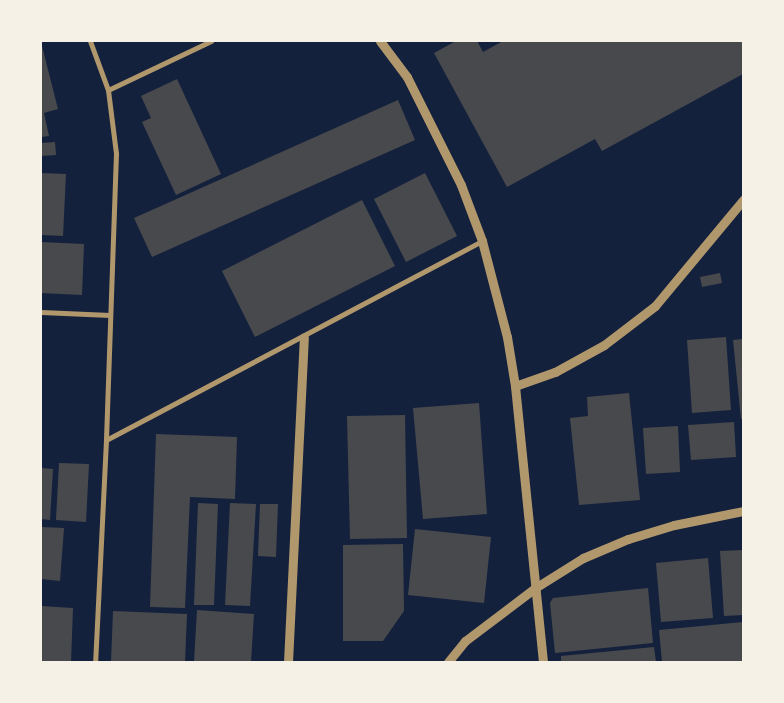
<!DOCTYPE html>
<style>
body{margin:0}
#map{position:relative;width:784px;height:703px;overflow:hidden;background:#14213d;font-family:"PT Sans Narrow",sans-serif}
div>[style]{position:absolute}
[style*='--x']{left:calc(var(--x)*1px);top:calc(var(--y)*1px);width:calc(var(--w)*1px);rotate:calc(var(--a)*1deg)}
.building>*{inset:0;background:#48494c}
.minor>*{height:5px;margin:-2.5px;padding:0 2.5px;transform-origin:2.5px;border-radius:2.5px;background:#b1986c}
.tertiary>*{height:9px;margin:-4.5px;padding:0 4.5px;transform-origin:4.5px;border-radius:4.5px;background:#b1986c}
span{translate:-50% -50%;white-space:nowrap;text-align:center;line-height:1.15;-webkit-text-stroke:5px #f6f1e7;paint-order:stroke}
.frame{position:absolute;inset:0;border:42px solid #f6f1e7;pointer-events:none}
</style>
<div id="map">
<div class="building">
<i style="clip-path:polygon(456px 41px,477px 41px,483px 52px,503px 41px,743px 41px,743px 74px,602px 151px,595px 139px,507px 187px,434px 53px)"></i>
<i style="clip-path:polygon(41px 42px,58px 109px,44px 113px,49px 136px,41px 137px)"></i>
<i style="clip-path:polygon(177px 79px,221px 174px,176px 195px,142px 122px,151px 118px,141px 96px)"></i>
<i style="clip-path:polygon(398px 100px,415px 140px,152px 257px,134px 218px)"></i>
<i style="clip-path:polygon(55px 142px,56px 155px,41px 156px,41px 143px)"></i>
<i style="clip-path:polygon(41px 173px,66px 174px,63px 236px,41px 235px)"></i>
<i style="clip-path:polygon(425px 173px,457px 236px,406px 262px,374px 199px)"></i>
<i style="clip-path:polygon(362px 200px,395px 266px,255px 337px,222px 271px)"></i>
<i style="clip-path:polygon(41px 242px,84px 244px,82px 295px,41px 293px)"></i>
<i style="clip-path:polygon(720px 273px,722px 283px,702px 287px,700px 277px)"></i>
<i style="clip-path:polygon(726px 337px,731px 410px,692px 413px,687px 340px)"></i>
<i style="clip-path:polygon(743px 339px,743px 419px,741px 419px,733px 340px)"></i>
<i style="clip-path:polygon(629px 393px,640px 500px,579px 505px,570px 418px,588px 416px,587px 397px)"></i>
<i style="clip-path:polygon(479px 403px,487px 514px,423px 519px,413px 408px)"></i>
<i style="clip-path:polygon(405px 415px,407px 538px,350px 539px,347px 416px)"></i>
<i style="clip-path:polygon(734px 422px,736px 457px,691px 460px,688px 425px)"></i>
<i style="clip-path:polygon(678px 426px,680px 472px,646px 474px,643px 428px)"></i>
<i style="clip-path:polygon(156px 434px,237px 437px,235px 499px,190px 497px,185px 608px,150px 607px)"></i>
<i style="clip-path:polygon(59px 463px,89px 464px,86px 522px,56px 520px)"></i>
<i style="clip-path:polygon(41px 468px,53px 469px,50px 520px,41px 519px)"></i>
<i style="clip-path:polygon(198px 503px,218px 504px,214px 605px,194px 605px)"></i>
<i style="clip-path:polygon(230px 503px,256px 504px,250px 606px,225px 605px)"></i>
<i style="clip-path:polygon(260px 504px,278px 504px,276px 557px,258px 556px)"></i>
<i style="clip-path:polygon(41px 527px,64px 528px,60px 581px,41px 579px)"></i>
<i style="clip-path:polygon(415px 529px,491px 537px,484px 603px,408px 595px)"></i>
<i style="clip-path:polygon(403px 544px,404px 611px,383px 641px,343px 641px,343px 545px)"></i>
<i style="clip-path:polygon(743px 550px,743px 615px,724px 616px,720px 551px)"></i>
<i style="clip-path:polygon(708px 558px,713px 618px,661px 622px,656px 563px)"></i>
<i style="clip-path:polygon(648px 588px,653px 643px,555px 653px,550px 603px,553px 598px)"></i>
<i style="clip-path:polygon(41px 606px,73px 608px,71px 662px,41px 662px)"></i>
<i style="clip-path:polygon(197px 610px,254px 614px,251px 662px,194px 662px)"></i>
<i style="clip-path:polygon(113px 611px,187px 614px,185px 662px,111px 662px)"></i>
<i style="clip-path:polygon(743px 622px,743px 662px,662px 662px,659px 630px)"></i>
<i style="clip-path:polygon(654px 647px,656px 662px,561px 662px,561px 656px)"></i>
</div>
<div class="minor">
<i style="--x:90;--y:41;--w:52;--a:69.8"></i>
<i style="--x:108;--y:90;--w:64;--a:82.8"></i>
<i style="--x:116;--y:153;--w:287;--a:92"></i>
<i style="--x:106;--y:440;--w:222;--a:92.8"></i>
<i style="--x:108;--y:90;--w:114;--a:-25.4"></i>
<i style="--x:41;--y:312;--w:69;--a:2.5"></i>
<i style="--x:106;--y:440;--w:425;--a:-27.9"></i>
</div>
<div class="tertiary">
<i style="--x:380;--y:41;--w:45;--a:53.1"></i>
<i style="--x:407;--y:77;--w:121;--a:63.4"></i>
<i style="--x:461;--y:185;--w:60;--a:69.4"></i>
<i style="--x:482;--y:241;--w:99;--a:75.4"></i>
<i style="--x:507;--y:337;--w:50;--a:80.7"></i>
<i style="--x:515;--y:386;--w:277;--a:84.2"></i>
<i style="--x:515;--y:386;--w:42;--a:-19.3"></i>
<i style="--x:555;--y:372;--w:56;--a:-28.9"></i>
<i style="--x:604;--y:345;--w:64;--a:-37.4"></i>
<i style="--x:655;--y:306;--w:138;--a:-50.3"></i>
<i style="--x:288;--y:662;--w:325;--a:-87.2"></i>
<i style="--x:448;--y:662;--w:27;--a:-51"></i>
<i style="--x:465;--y:641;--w:88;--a:-37.1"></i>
<i style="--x:535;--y:588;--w:57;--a:-32"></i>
<i style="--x:583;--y:558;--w:49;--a:-22.9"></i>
<i style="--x:628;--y:539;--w:48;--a:-16.9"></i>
<i style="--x:674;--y:525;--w:70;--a:-11.5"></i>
</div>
<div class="frame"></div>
</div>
